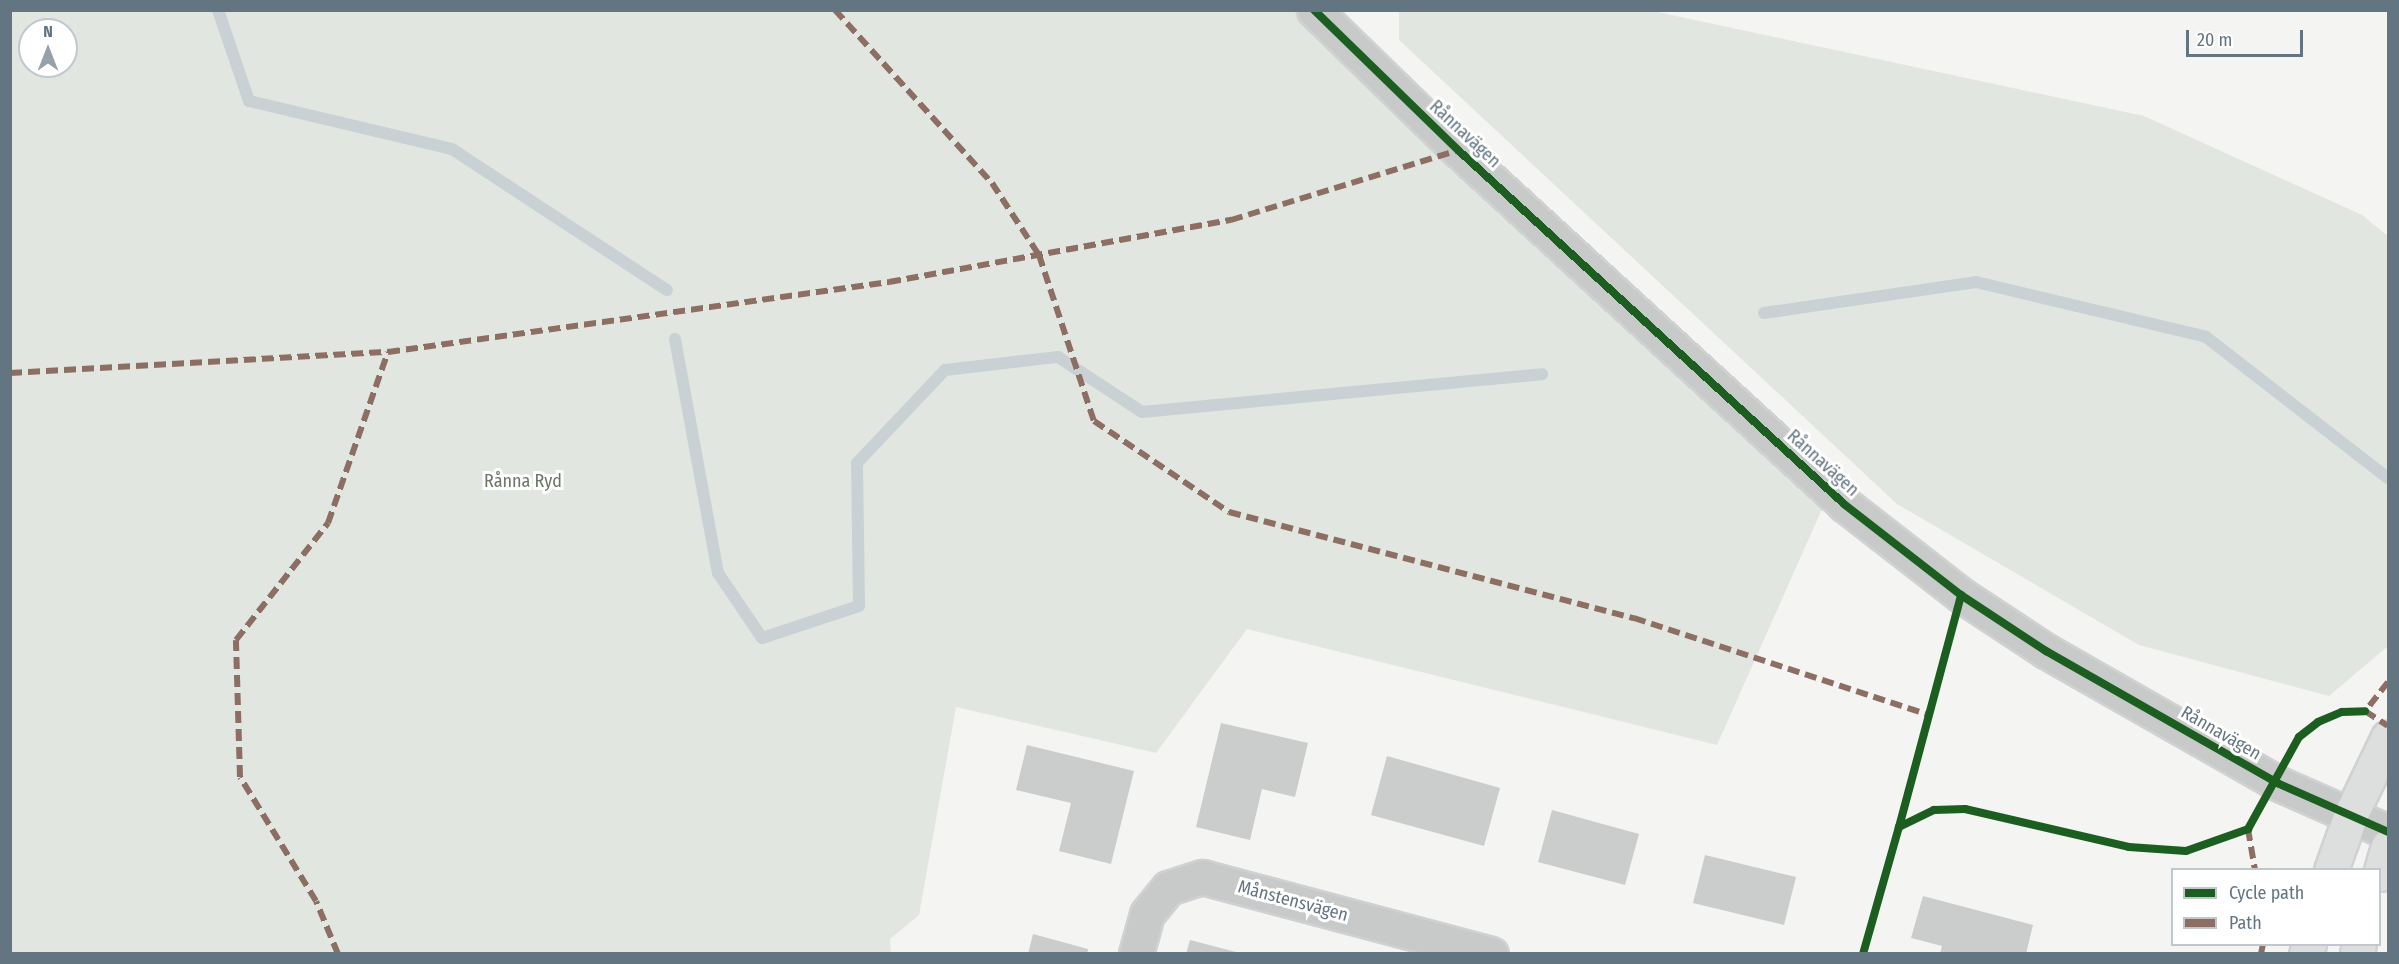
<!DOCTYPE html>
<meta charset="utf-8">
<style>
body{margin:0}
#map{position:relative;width:2399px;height:964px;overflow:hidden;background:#f4f4f2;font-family:"Fira Sans Condensed",sans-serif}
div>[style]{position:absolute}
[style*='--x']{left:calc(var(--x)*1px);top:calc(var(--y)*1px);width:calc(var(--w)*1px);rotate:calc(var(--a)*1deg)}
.green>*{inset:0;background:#e2e6e0}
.stream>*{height:12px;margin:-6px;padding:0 6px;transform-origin:6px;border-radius:6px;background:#c9d1d4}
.building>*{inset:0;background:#cbcdcd}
.roads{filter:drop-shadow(2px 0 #d0d1d2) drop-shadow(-2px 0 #d0d1d2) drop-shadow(0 2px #d0d1d2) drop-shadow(0 -2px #d0d1d2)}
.minor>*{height:33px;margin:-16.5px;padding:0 16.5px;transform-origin:16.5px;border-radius:16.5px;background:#c8caca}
.secondary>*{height:33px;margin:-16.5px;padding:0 16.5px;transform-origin:16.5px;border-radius:16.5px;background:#dddede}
.quiet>*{height:6px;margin-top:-3px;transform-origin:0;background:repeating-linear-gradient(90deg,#8d6e63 0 12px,transparent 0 18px)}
.cycleway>*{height:8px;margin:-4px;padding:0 4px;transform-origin:4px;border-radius:4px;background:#1b5e20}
span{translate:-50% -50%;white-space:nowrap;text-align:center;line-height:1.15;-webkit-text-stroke:6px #fff;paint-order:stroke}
.street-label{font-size:18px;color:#647582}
.park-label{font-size:18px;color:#687a63}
.frame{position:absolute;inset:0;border:12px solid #647582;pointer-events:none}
.legend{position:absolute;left:2171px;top:868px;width:210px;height:78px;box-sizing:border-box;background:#fff;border:2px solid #c1c8cd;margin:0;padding:8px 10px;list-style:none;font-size:18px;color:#647582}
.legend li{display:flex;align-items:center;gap:12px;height:30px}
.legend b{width:30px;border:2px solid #c1c8cd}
.north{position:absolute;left:18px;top:18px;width:60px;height:60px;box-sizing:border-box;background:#fff;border:2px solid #c1c8cd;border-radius:50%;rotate:0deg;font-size:16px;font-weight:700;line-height:24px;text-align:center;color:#647582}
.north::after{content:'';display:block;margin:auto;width:21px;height:27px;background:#96a1a9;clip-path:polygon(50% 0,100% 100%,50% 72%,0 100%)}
.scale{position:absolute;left:2186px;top:30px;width:117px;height:27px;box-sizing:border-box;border:3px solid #647582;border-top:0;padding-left:8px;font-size:18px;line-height:21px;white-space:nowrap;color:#647582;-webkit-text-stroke:4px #fff;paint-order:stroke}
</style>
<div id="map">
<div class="green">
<i style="clip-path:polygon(evenodd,10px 11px,1338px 11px,1457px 131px,1830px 491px,1717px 745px,1247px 629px,1156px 753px,956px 707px,919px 915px,890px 939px,891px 953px,11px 953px,10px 11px,30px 30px,66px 30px,66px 66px,30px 66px,30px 30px)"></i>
<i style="clip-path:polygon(1399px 11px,1653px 11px,2144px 116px,2362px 215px,2388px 236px,2388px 646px,2329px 696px,2139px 645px,1897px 504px,1399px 40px)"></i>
</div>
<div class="stream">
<i style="--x:218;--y:10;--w:96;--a:71.2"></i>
<i style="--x:249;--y:101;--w:209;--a:13.3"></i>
<i style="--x:452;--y:149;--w:257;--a:33.3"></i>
<i style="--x:1764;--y:313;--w:214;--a:-8.3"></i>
<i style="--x:1976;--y:282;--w:236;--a:13.4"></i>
<i style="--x:2206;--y:337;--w:230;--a:37.8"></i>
<i style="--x:675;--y:339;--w:238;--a:79.6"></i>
<i style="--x:718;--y:573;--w:78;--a:55.9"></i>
<i style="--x:762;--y:638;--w:102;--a:-18.3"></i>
<i style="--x:859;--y:606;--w:143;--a:-90.8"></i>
<i style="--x:857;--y:463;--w:128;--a:-46.6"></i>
<i style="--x:945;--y:370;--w:114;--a:-6.6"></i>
<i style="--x:1058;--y:357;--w:100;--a:33.2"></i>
<i style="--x:1142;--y:412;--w:402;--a:-5.4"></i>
</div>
<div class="building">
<i style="clip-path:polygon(1221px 723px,1308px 743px,1295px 797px,1262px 789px,1250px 840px,1196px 827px)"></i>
<i style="clip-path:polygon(1027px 745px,1134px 771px,1111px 864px,1059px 851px,1071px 803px,1016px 790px)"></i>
<i style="clip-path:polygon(1387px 756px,1500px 788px,1484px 846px,1371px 815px)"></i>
<i style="clip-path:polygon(1552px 810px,1639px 834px,1625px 885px,1538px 862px)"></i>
<i style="clip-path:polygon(1705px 855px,1796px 877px,1784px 925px,1693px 903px)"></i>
<i style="clip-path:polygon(1923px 896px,2033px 925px,2026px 954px,1940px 954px,1942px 946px,1911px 938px)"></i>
<i style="clip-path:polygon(1033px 934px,1088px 949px,1087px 954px,1028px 954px)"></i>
<i style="clip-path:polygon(1190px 940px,1240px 953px,1240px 954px,1186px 954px)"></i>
</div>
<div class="roads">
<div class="minor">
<i style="--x:1314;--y:10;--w:201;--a:44.2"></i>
<i style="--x:1458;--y:150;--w:524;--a:42.52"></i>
<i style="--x:1844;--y:504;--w:148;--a:37.9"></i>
<i style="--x:1961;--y:595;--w:102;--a:33.4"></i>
<i style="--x:2046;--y:651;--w:266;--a:29.7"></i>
<i style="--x:2277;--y:783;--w:121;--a:23.8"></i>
<i style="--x:1136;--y:954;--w:41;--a:-74.6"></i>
<i style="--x:1147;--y:914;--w:33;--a:-51"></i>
<i style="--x:1168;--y:888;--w:36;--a:-18"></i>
<i style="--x:1202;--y:877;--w:299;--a:14.9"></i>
</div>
<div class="secondary">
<i style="--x:2331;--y:870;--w:59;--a:-70.3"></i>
<i style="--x:2351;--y:814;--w:85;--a:-64.3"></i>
<i style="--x:2380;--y:874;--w:29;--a:-74"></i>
<i style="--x:2306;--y:954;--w:10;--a:-73"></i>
<i style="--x:2357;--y:954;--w:10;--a:-79"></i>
</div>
</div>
<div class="quiet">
<i style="--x:835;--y:10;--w:234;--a:47.8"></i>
<i style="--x:992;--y:183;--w:86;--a:56.9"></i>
<i style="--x:1039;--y:255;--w:175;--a:71.7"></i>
<i style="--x:1094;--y:421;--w:163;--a:34"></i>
<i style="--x:1229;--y:512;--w:419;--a:14.7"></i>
<i style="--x:1634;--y:618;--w:311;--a:18.2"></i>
<i style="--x:10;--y:373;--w:379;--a:-3.2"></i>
<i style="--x:388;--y:352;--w:506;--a:-7.95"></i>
<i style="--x:889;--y:282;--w:348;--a:-10.3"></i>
<i style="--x:1231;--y:220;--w:238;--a:-17.1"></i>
<i style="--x:2388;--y:682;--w:37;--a:128"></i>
<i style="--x:2365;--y:711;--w:27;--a:33"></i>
<i style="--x:2248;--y:829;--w:42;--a:80.3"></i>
<i style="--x:338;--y:954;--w:57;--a:-112.5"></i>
<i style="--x:316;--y:901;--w:145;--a:-121.5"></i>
<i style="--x:240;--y:777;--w:137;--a:-91.7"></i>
<i style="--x:236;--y:640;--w:149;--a:-51.8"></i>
<i style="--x:328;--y:523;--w:181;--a:-70.7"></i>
<i style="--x:2261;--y:954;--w:10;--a:-79"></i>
</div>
<div class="cycleway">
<i style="--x:1314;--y:10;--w:201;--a:44.2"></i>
<i style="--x:1458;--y:150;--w:524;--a:42.52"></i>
<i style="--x:1844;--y:504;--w:148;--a:37.9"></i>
<i style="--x:1961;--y:595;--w:102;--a:33.4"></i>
<i style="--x:2046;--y:651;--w:266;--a:29.7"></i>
<i style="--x:2277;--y:783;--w:121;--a:23.8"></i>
<i style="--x:1899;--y:827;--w:240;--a:-75"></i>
<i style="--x:1863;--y:954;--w:132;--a:-74.2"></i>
<i style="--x:1899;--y:827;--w:39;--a:-26"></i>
<i style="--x:1934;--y:810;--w:31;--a:-2"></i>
<i style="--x:1965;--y:809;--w:168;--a:13"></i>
<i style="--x:2129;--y:847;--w:57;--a:4"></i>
<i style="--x:2186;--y:851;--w:66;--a:-19.5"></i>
<i style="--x:2248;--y:829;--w:105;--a:-61"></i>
<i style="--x:2299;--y:737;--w:24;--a:-38"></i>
<i style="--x:2318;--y:722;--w:26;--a:-23"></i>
<i style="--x:2342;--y:712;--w:23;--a:-2"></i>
</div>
<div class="street-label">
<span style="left:1465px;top:134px;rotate:43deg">Rånnavägen</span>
<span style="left:1823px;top:463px;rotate:42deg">Rånnavägen</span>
<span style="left:2221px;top:733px;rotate:30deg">Rånnavägen</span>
<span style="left:1293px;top:901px;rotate:15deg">Månstensvägen</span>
</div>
<div class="park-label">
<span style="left:523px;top:481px">Rånna Ryd</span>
</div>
<div class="frame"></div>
<ul class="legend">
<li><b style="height:8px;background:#1b5e20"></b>Cycle path</li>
<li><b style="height:8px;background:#8d6e63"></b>Path</li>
</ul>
<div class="north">N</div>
<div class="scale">20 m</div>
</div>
